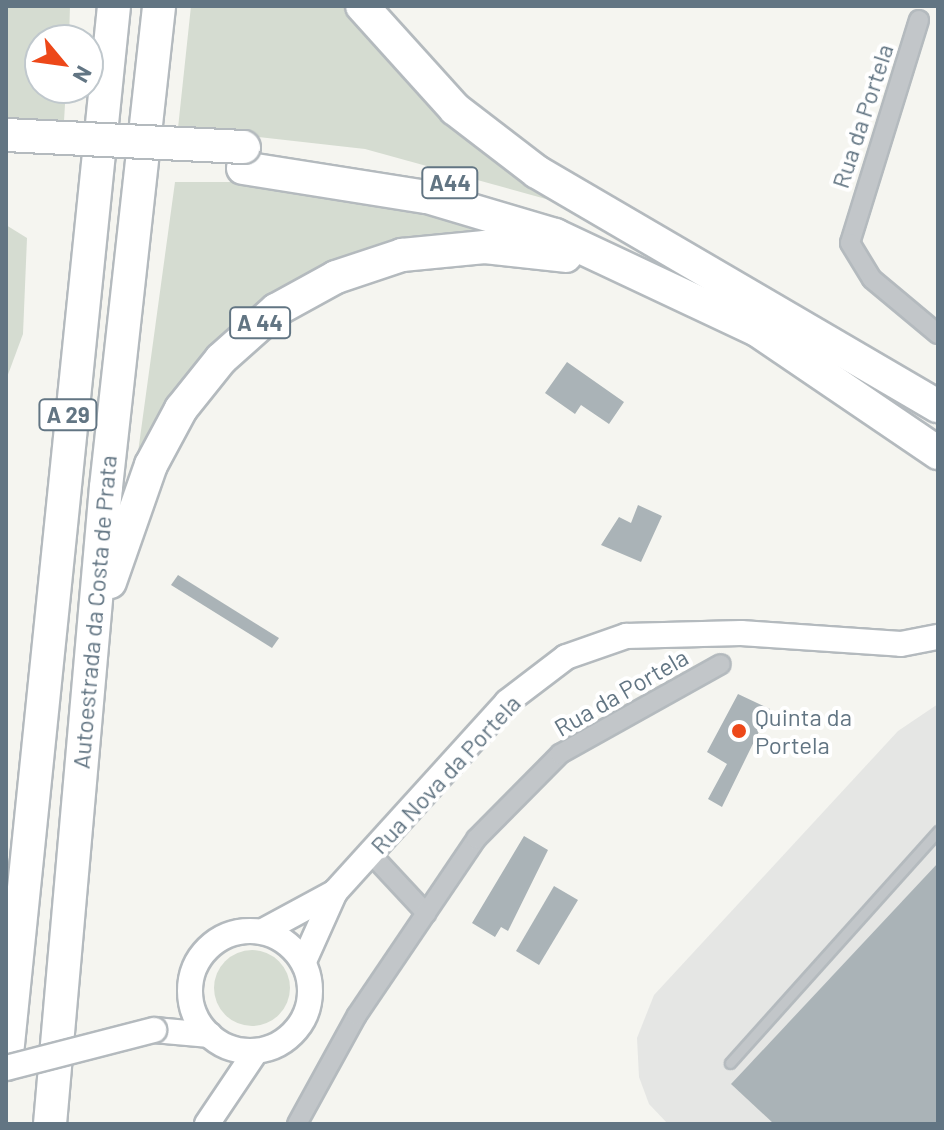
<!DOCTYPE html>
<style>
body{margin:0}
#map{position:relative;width:944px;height:1130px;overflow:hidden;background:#f5f5f0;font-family:Barlow,sans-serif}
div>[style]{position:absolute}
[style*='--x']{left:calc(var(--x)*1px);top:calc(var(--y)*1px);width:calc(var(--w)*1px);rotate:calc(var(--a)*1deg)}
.built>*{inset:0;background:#e5e6e4}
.green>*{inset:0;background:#d5dcd1}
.round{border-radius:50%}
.building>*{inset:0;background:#aab3b7}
.roads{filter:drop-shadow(2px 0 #b4babe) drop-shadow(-2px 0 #b4babe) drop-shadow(0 2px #b4babe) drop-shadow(0 -2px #b4babe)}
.lane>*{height:9px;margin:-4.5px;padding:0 4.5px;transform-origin:4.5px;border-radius:4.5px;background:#c2c6c9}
.street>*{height:18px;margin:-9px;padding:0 9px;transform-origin:9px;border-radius:9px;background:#c2c6c9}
.secondary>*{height:24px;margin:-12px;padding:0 12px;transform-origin:12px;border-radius:12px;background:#fff}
.secondary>.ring{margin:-12px;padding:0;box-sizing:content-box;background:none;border:24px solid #fff;border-radius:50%}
.highway>*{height:32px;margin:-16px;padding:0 16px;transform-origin:16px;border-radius:16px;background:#fff}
.bridges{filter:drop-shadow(2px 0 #b4babe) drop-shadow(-2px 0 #b4babe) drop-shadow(0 2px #b4babe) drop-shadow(0 -2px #b4babe)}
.secondary-bridge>*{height:24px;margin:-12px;padding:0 12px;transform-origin:12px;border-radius:12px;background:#fff}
.highway-bridge>*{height:32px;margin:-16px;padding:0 16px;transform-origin:16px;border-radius:16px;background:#fff}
.dots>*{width:22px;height:22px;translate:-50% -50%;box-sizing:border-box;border:4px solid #fff;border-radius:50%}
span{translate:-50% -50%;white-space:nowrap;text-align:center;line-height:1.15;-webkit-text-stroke:8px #fff;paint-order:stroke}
.shield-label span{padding:2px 6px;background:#fff;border:2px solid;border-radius:6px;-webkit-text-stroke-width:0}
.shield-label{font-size:22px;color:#627583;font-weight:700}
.street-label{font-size:24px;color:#627583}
.poi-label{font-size:24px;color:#627583}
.left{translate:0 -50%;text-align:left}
.frame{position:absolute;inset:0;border:8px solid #627583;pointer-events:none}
.north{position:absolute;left:24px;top:24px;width:80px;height:80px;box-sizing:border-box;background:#fff;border:2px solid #c0c8cd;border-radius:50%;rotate:119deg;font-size:22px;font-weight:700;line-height:32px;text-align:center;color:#627583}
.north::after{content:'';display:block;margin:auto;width:28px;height:36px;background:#ed4819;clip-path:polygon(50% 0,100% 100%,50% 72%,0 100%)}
</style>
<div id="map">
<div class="built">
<i style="clip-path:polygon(938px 704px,938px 1124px,668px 1124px,649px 1104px,639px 1077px,637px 1038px,654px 995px,898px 731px)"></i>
</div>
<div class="green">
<i style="clip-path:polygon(6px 6px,70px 6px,69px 40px,40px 40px,40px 88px,66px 88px,64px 121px,6px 118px)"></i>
<i style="clip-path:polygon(191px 6px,349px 6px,564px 204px,365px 149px,178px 128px)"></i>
<i style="clip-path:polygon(175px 182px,254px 182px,418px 208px,514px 236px,300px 285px,136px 467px)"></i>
<i style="clip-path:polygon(6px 225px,27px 238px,23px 334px,6px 380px)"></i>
<i class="round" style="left:214px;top:950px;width:76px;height:76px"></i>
</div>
<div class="building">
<i style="clip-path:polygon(567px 362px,624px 402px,609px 424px,581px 405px,575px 414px,545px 393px)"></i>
<i style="clip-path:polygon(638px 505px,662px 516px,641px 562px,601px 545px,619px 517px,631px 523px)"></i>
<i style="clip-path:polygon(178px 575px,279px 638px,272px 648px,171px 585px)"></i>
<i style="clip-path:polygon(738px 694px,770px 709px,722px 807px,708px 799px,727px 764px,707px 752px)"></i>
<i style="clip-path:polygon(524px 836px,548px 850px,508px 931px,501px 927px,495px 937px,472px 923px)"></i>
<i style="clip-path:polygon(938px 863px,938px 1124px,774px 1124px,731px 1084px)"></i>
<i style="clip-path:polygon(554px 886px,578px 900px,539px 965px,516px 951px)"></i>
</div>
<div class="roads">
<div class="lane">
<i style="--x:730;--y:1063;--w:312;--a:-48.1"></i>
</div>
<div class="street">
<i style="--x:919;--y:20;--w:233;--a:107.2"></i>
<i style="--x:850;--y:243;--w:42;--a:58.6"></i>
<i style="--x:872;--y:279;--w:86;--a:39.8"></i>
<i style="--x:371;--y:854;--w:81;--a:47"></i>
<i style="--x:297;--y:1124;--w:124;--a:-61.2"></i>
<i style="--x:357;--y:1015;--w:212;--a:-55.9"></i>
<i style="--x:476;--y:839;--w:120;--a:-45.3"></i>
<i style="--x:560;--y:754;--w:184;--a:-29.2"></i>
</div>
<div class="secondary">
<i class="ring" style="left:190px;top:931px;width:96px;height:96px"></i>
<i style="--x:263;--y:931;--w:82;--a:-28.4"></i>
<i style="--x:304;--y:961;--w:76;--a:-65.8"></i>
<i style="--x:335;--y:892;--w:256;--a:-47.8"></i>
<i style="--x:507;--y:702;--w:74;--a:-37.3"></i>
<i style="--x:566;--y:657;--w:64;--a:-19.3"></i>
<i style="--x:626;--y:636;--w:115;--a:-1.5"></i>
<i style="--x:741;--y:633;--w:160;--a:3.9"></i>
<i style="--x:901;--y:644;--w:38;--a:-11"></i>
<i style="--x:154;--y:1030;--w:56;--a:5.1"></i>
<i style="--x:207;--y:1124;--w:88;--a:-56.1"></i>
</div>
<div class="highway">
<i style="--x:362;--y:6;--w:139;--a:47.9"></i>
<i style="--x:455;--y:109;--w:103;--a:37.5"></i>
<i style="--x:537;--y:172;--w:464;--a:30.3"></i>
<i style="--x:243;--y:168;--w:186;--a:9"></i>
<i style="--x:427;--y:197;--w:134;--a:16.5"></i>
<i style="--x:555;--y:235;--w:223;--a:25.2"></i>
<i style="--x:757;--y:330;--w:219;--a:34.2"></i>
<i style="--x:110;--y:582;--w:124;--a:-70.7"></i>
<i style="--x:151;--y:465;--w:64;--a:-61.8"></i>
<i style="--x:181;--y:409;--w:64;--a:-51.3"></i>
<i style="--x:221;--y:359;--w:74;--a:-41.7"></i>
<i style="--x:276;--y:310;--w:68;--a:-28.8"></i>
<i style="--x:336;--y:277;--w:70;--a:-18.4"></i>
<i style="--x:402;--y:255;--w:83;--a:-5.5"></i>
<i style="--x:485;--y:247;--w:81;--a:6.3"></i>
<i style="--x:6;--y:1064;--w:1063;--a:-84.17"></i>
<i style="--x:50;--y:1124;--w:639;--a:-84.98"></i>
<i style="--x:106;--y:487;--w:484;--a:-83.7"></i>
</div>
</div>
<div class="bridges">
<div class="secondary-bridge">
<i style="--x:6;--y:1068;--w:153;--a:-14.4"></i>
</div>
<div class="highway-bridge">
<i style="--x:6;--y:135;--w:238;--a:2.9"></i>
</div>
</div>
<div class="dots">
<i style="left:739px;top:731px;background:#ed4819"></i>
</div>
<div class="shield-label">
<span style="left:450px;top:183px">A44</span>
<span style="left:260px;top:323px">A 44</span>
<span style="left:68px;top:415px">A 29</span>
</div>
<div class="street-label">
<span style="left:862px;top:116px;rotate:-72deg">Rua da Portela</span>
<span style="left:94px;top:612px;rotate:-85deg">Autoestrada da Costa de Prata</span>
<span style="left:621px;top:692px;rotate:-30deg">Rua da Portela</span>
<span style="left:445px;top:774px;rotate:-47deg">Rua Nova da Portela</span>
</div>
<div class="poi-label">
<span class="left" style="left:755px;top:731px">Quinta da<br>Portela</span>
</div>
<div class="frame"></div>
<div class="north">N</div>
</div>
